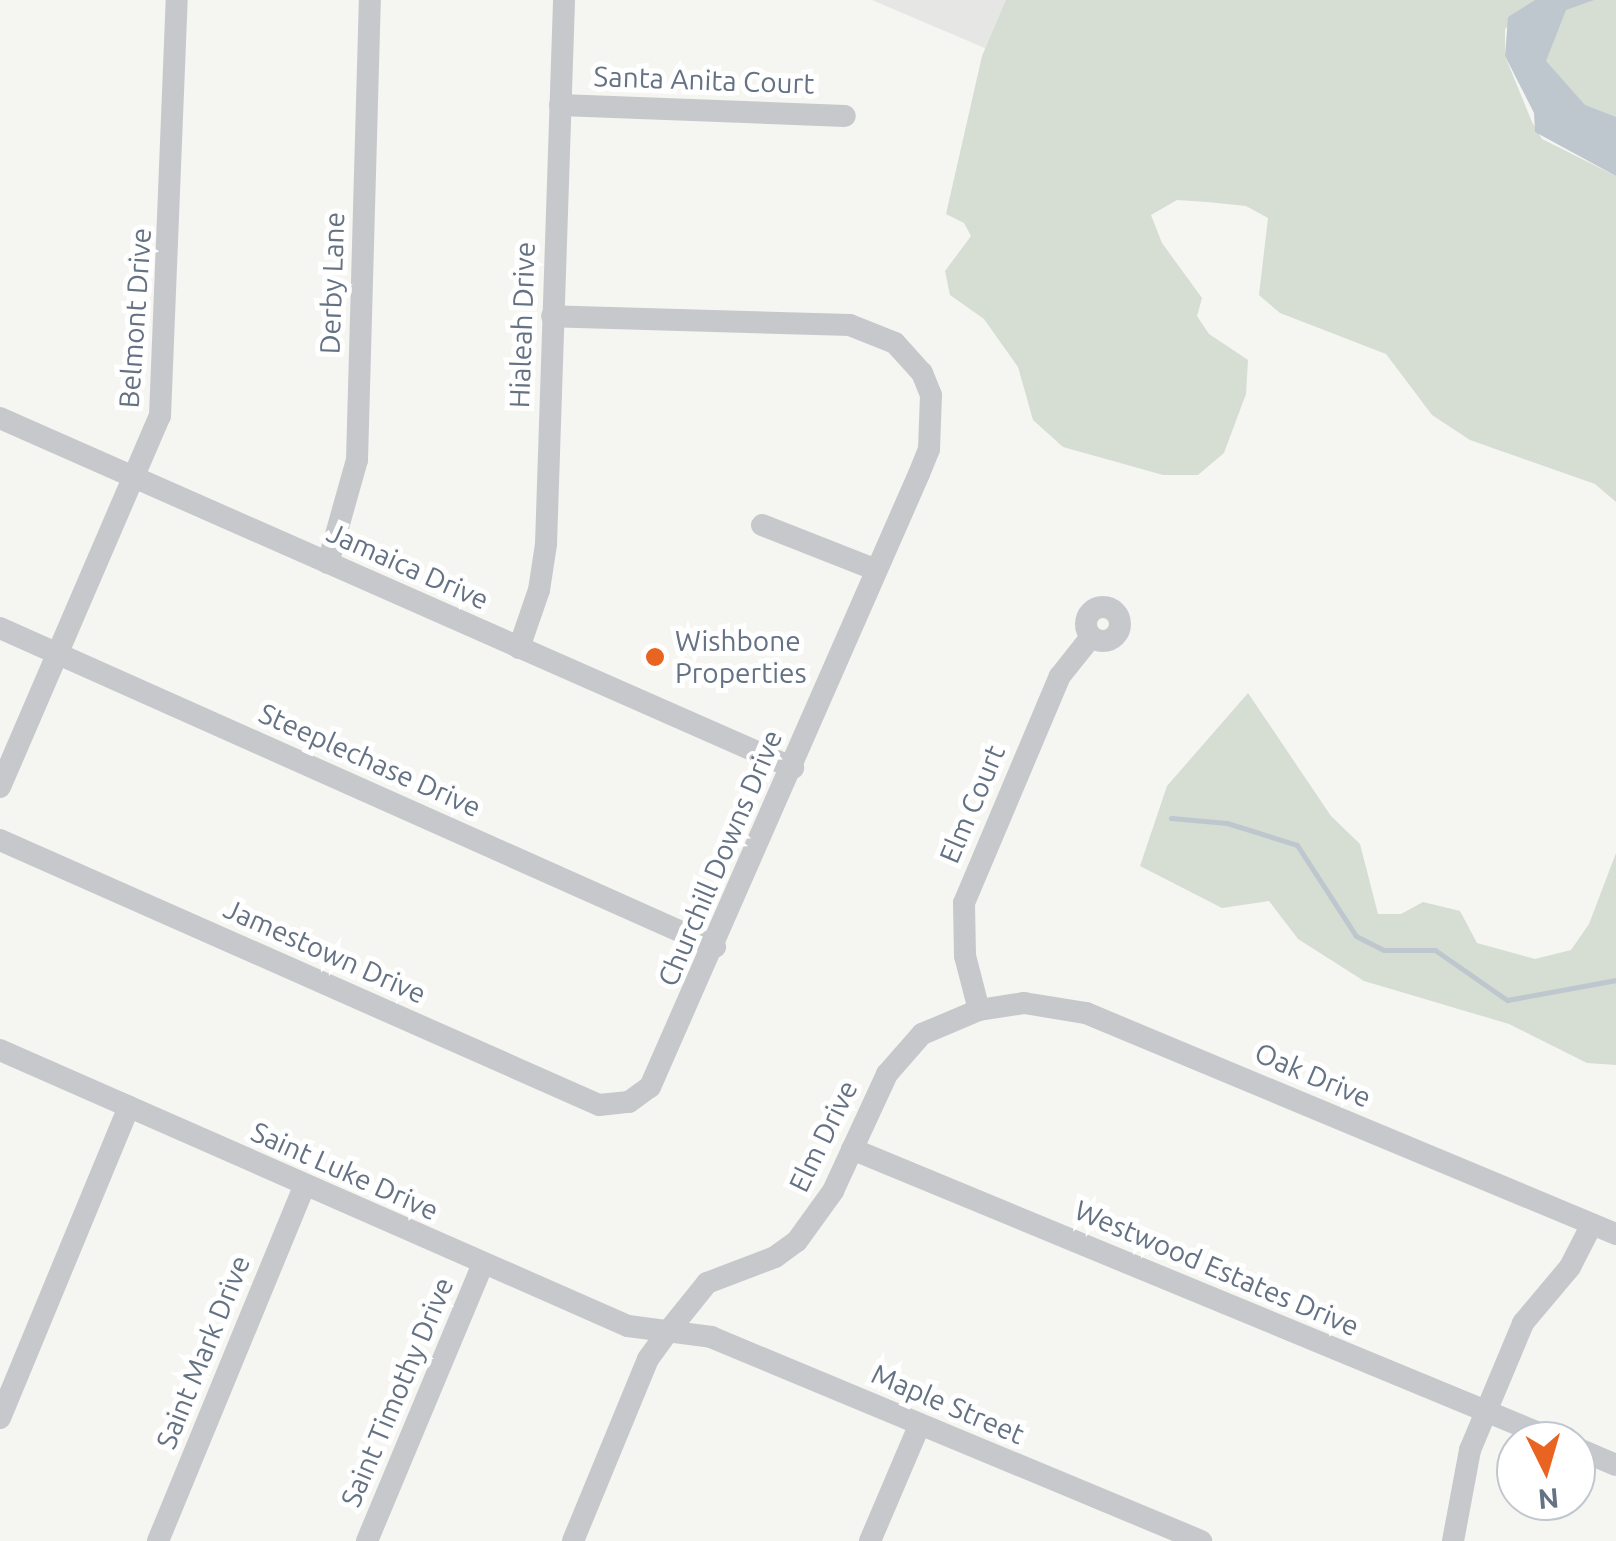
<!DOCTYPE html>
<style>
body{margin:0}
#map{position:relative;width:1616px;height:1541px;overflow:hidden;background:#f5f6f2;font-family:Ubuntu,sans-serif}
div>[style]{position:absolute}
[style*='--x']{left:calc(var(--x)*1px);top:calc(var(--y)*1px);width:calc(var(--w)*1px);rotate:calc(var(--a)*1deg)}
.built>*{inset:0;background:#e6e7e5}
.green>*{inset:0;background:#d6ddd3}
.water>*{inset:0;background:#bec7ce}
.stream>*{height:5px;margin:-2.5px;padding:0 2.5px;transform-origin:2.5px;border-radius:2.5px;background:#bec7ce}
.minor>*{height:22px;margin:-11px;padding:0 11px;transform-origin:11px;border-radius:11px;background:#c6c8cc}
.minor>.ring{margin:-11px;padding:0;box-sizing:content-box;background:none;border:22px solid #c6c8cc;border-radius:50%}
.dots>*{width:28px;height:28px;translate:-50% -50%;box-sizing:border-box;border:5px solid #fff;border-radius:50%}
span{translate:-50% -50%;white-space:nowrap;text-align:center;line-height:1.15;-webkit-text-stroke:10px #fff;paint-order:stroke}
.street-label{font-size:28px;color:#647284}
.poi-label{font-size:28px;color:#647284}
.left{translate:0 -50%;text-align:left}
.north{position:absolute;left:1496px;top:1421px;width:100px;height:100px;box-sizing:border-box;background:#fff;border:2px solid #c1c7ce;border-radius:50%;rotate:175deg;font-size:28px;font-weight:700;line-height:40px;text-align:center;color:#647284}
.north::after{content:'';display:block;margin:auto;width:35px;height:45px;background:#e86420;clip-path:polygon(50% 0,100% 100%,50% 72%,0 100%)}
</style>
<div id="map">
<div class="built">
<i style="clip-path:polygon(872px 0,1016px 0,994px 52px)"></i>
</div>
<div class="green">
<i style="clip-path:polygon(1006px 0,1535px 0,1505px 29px,1505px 56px,1532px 122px,1542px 139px,1616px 176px,1616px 502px,1595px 484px,1470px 440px,1432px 415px,1386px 354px,1280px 313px,1259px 295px,1268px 218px,1246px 206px,1207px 202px,1177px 200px,1151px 215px,1162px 243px,1202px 298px,1197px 316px,1209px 334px,1248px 360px,1246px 394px,1224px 453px,1198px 475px,1163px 475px,1063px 447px,1033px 420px,1018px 367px,984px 319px,950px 295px,945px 271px,971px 236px,964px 223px,946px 214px,982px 56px)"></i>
<i style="clip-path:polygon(1555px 0,1616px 0,1616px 143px,1545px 94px,1542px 12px)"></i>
<i style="clip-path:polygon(1248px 693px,1331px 816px,1360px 844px,1378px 914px,1401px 914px,1423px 902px,1460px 911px,1477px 943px,1535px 959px,1571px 950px,1589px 924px,1616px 853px,1616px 1065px,1587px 1063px,1509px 1024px,1364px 981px,1298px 939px,1269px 901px,1222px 908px,1140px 866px,1167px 786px)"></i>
</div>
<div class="water">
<i style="clip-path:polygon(1535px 0,1594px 0,1566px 10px,1546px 61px,1585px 105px,1616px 117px,1616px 176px,1535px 132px,1534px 113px,1505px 56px,1508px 17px)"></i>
</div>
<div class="stream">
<i style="--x:1171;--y:818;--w:56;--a:5.1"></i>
<i style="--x:1227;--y:823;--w:73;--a:17.4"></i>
<i style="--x:1297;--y:845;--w:108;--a:57"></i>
<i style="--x:1356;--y:936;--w:31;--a:27"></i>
<i style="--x:1384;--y:950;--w:51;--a:0"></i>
<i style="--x:1435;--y:950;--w:88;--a:34.8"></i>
<i style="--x:1507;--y:1000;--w:111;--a:-10.4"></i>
</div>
<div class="minor">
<i style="--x:560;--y:105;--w:285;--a:2.2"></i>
<i style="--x:0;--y:418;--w:867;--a:23.81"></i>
<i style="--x:762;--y:525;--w:123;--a:21.5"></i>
<i style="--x:328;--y:563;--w:107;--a:-74.3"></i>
<i style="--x:357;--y:460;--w:460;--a:-88.4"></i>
<i class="ring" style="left:1086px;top:607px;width:12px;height:12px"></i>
<i style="--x:0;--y:628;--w:783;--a:24.04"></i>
<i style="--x:519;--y:648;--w:61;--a:-71"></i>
<i style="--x:539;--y:590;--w:47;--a:-81.3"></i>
<i style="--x:546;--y:544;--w:544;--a:-88.1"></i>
<i style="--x:0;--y:787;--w:404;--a:-66.7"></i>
<i style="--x:160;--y:416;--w:416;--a:-87.7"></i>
<i style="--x:0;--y:840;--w:655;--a:23.86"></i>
<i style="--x:599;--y:1105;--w:30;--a:-6"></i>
<i style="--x:629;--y:1102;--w:26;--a:-36"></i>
<i style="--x:650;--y:1087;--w:669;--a:-66.31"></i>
<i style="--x:919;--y:474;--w:27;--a:-68"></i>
<i style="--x:929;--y:449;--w:54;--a:-87.9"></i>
<i style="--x:931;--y:395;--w:24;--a:-112"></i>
<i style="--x:922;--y:373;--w:40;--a:-132"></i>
<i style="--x:895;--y:343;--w:48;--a:-158.2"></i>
<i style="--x:850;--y:325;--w:298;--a:-178.3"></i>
<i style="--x:979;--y:1010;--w:56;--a:-104.5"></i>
<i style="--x:965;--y:956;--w:53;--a:-91.1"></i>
<i style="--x:964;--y:903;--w:246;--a:-67.1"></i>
<i style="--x:1060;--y:676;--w:50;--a:-51.5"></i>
<i style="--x:0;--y:1050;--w:686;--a:23.73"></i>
<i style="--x:628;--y:1326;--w:84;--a:7.5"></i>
<i style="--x:711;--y:1337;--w:531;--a:22.6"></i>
<i style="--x:852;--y:1149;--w:764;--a:22.47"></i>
<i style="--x:0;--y:1418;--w:337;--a:-67.5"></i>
<i style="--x:1576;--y:1448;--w:43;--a:23"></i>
<i style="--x:158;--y:1541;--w:384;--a:-67.6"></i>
<i style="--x:367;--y:1541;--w:298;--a:-67.3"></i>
<i style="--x:573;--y:1541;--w:197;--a:-67.6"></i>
<i style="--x:648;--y:1359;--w:37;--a:-54"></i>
<i style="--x:670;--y:1329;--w:59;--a:-51.2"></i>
<i style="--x:707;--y:1283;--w:73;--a:-20.9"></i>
<i style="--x:775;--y:1257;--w:27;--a:-36"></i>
<i style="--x:797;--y:1241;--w:62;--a:-54.2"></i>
<i style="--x:833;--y:1191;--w:129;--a:-65.2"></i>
<i style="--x:887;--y:1074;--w:53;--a:-48.8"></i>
<i style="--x:922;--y:1034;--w:62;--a:-22.8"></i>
<i style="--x:979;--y:1010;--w:46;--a:-8.8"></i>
<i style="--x:1024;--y:1003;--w:63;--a:9.2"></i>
<i style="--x:1086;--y:1013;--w:574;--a:22.64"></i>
<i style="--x:870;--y:1541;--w:127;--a:-66.9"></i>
<i style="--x:1453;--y:1541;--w:93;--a:-79.4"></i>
<i style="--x:1470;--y:1450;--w:138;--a:-67.3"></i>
<i style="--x:1523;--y:1323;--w:73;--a:-50"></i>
<i style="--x:1570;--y:1267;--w:48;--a:-62.9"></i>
</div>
<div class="dots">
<i style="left:655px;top:657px;background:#e86420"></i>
</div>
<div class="street-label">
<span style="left:704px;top:80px;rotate:2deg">Santa Anita Court</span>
<span style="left:332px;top:283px;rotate:-88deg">Derby Lane</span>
<span style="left:135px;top:318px;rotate:-86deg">Belmont Drive</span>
<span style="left:522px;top:325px;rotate:-88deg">Hialeah Drive</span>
<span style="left:408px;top:566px;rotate:24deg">Jamaica Drive</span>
<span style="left:370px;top:760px;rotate:24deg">Steeplechase Drive</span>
<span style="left:972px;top:804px;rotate:-67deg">Elm Court</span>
<span style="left:720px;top:858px;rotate:-67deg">Churchill Downs Drive</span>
<span style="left:325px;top:951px;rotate:24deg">Jamestown Drive</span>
<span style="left:1313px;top:1075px;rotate:23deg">Oak Drive</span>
<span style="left:823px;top:1136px;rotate:-64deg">Elm Drive</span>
<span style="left:345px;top:1171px;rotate:24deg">Saint Luke Drive</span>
<span style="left:1217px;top:1268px;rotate:23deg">Westwood Estates Drive</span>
<span style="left:203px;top:1352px;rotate:-68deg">Saint Mark Drive</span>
<span style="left:397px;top:1392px;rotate:-67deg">Saint Timothy Drive</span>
<span style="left:948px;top:1404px;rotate:23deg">Maple Street</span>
</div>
<div class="poi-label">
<span class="left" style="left:675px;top:657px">Wishbone<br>Properties</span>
</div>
<div class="north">N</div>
</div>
